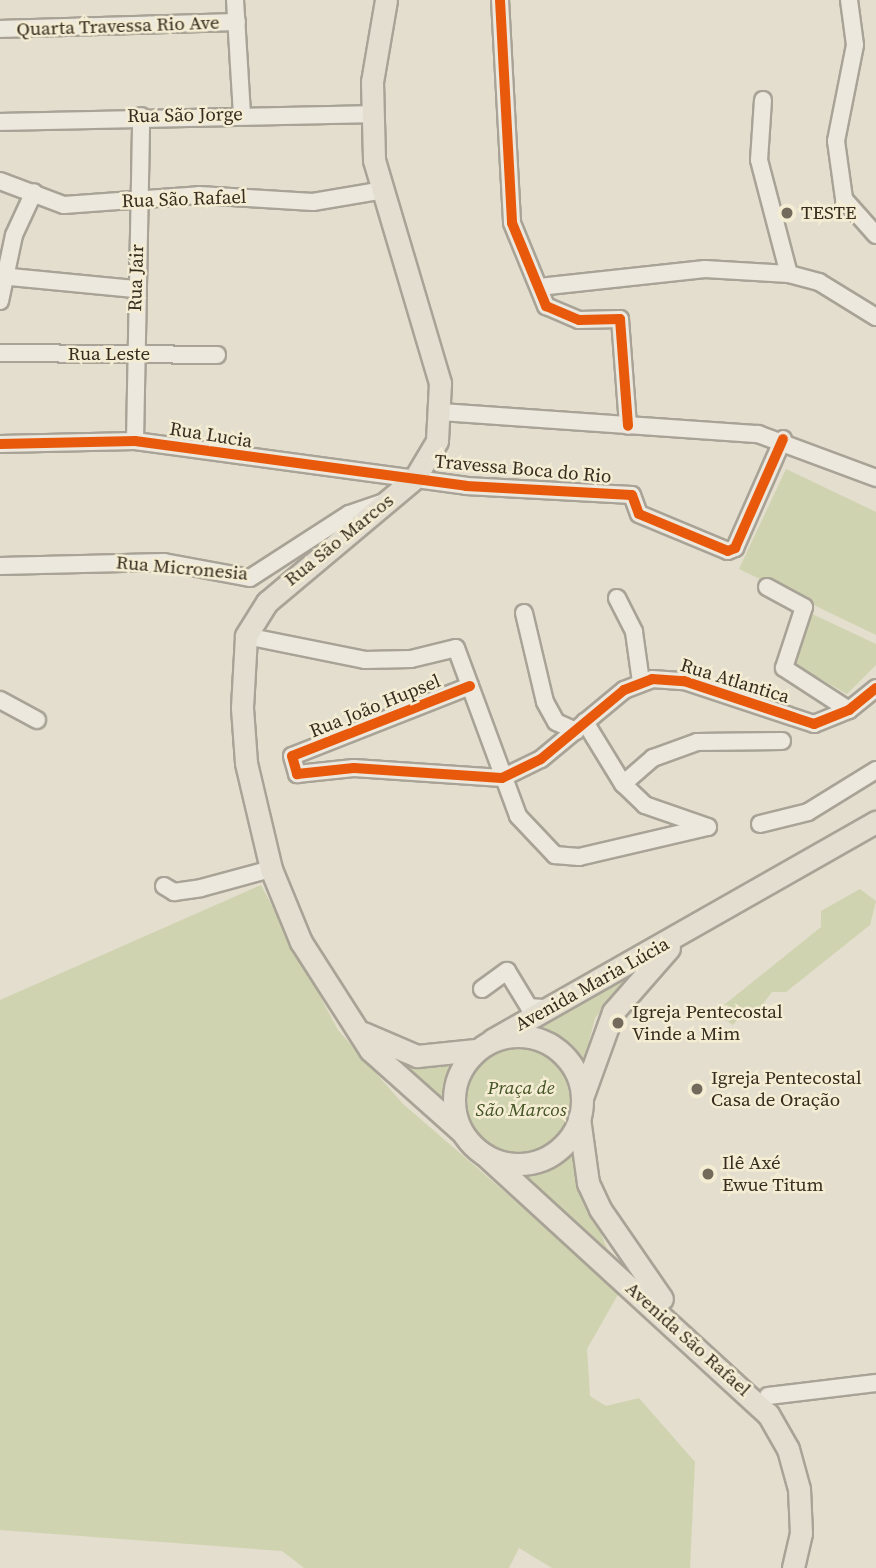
<!DOCTYPE html>
<meta charset="utf-8">
<style>
body{margin:0}
#map{position:relative;width:876px;height:1568px;overflow:hidden;background:#e3decd;font-family:"Source Serif 4",serif}
div>[style]{position:absolute}
[style*='--x']{left:calc(var(--x)*1px);top:calc(var(--y)*1px);width:calc(var(--w)*1px);rotate:calc(var(--a)*1deg)}
.green>*{inset:0;background:#d0d3b0}
.round{border-radius:50%}
.roads{filter:drop-shadow(2px 0 #a8a396) drop-shadow(-2px 0 #a8a396) drop-shadow(0 2px #a8a396) drop-shadow(0 -2px #a8a396)}
.minor>*{height:16px;margin:-8px;padding:0 8px;transform-origin:8px;border-radius:8px;background:#ece8de}
.major>*{height:21px;margin:-10.5px;padding:0 10.5px;transform-origin:10.5px;border-radius:10.5px;background:#e3ded0}
.major>.ring{margin:-10.5px;padding:0;box-sizing:content-box;background:none;border:21px solid #e3ded0;border-radius:50%}
.cycleway>*{height:10px;margin:-5px;padding:0 5px;transform-origin:5px;border-radius:5px;background:#e8590c}
.dots>*{width:19px;height:19px;translate:-50% -50%;box-sizing:border-box;border:4px solid #f4edd3;border-radius:50%}
span{translate:-50% -50%;white-space:nowrap;text-align:center;line-height:1.15;-webkit-text-stroke:5px #f4edd3;paint-order:stroke}
.street-label{font-size:19px;color:#372c1e}
.poi-label{font-size:19px;color:#372c1e}
.left{translate:0 -50%;text-align:left}
.park-label{font-size:19px;color:#445325;font-style:italic}
</style>
<div id="map">
<div class="green">
<i style="clip-path:polygon(786px 469px,876px 512px,876px 635px,739px 569px)"></i>
<i style="clip-path:polygon(810px 613px,876px 644px,876px 665px,847px 694px,789px 661px)"></i>
<i style="clip-path:polygon(261px 885px,338px 1030px,403px 1104px,620px 1291px,587px 1349px,590px 1396px,606px 1406px,639px 1398px,695px 1462px,690px 1568px,552px 1568px,519px 1548px,509px 1568px,304px 1568px,282px 1551px,0 1530px,0 1000px)"></i>
<i style="clip-path:polygon(860px 889px,876px 901px,870px 925px,786px 992px,772px 992px,753px 1017px,744px 1012px,733px 1025px,714px 1013px,821px 927px,821px 911px)"></i>
<i style="clip-path:polygon(638px 965px,595px 1018px,584px 1061px,572px 1044px,539px 1025px)"></i>
<i class="round" style="left:465px;top:1043px;width:112px;height:112px"></i>
<i style="clip-path:polygon(383px 1051px,460px 1060px,450px 1110px)"></i>
<i style="clip-path:polygon(575px 1149px,589px 1205px,609px 1253px,520px 1172px,545px 1167px)"></i>
</div>
<div class="roads">
<div class="minor">
<i style="--x:235;--y:0;--w:114;--a:86.5"></i>
<i style="--x:500;--y:0;--w:223;--a:86.9"></i>
<i style="--x:512;--y:223;--w:90;--a:67.7"></i>
<i style="--x:546;--y:306;--w:36;--a:23"></i>
<i style="--x:579;--y:320;--w:41;--a:-1.4"></i>
<i style="--x:620;--y:319;--w:107;--a:85.7"></i>
<i style="--x:849;--y:0;--w:45;--a:82.4"></i>
<i style="--x:855;--y:45;--w:98;--a:101.2"></i>
<i style="--x:836;--y:141;--w:59;--a:82.1"></i>
<i style="--x:844;--y:199;--w:48;--a:48.4"></i>
<i style="--x:0;--y:29;--w:237;--a:-1.7"></i>
<i style="--x:763;--y:100;--w:60;--a:93.8"></i>
<i style="--x:759;--y:160;--w:118;--a:75.3"></i>
<i style="--x:0;--y:122;--w:370;--a:-1.2"></i>
<i style="--x:0;--y:181;--w:68;--a:20.6"></i>
<i style="--x:64;--y:205;--w:135;--a:-4.2"></i>
<i style="--x:199;--y:195;--w:114;--a:3.5"></i>
<i style="--x:313;--y:202;--w:66;--a:-9.6"></i>
<i style="--x:0;--y:276;--w:135;--a:5.5"></i>
<i style="--x:539;--y:287;--w:167;--a:-6.2"></i>
<i style="--x:705;--y:269;--w:84;--a:3.4"></i>
<i style="--x:789;--y:274;--w:31;--a:15"></i>
<i style="--x:819;--y:282;--w:67;--a:31.6"></i>
<i style="--x:0;--y:301;--w:67;--a:-78"></i>
<i style="--x:14;--y:235;--w:47;--a:-65.1"></i>
<i style="--x:0;--y:353;--w:217;--a:0.5"></i>
<i style="--x:442;--y:412;--w:317;--a:4"></i>
<i style="--x:758;--y:434;--w:126;--a:20.4"></i>
<i style="--x:135;--y:441;--w:325;--a:-88.9"></i>
<i style="--x:0;--y:444;--w:135;--a:-1.3"></i>
<i style="--x:135;--y:441;--w:334;--a:7.7"></i>
<i style="--x:466;--y:486;--w:166;--a:3.1"></i>
<i style="--x:632;--y:495;--w:20;--a:70"></i>
<i style="--x:639;--y:514;--w:96;--a:22.6"></i>
<i style="--x:728;--y:551;--w:8;--a:-23"></i>
<i style="--x:735;--y:548;--w:119;--a:-66.2"></i>
<i style="--x:0;--y:566;--w:164;--a:-1.4"></i>
<i style="--x:164;--y:562;--w:87;--a:10.5"></i>
<i style="--x:250;--y:578;--w:118;--a:-32.9"></i>
<i style="--x:349;--y:514;--w:37;--a:-19"></i>
<i style="--x:767;--y:587;--w:42;--a:28.4"></i>
<i style="--x:804;--y:607;--w:64;--a:108.2"></i>
<i style="--x:784;--y:668;--w:77;--a:32.9"></i>
<i style="--x:617;--y:598;--w:38;--a:63"></i>
<i style="--x:634;--y:632;--w:50;--a:82"></i>
<i style="--x:524;--y:613;--w:91;--a:76.7"></i>
<i style="--x:545;--y:702;--w:23;--a:61"></i>
<i style="--x:556;--y:722;--w:22;--a:24"></i>
<i style="--x:246;--y:636;--w:121;--a:11.4"></i>
<i style="--x:365;--y:660;--w:46;--a:-1.2"></i>
<i style="--x:411;--y:659;--w:46;--a:-13.7"></i>
<i style="--x:456;--y:648;--w:179;--a:69.7"></i>
<i style="--x:518;--y:816;--w:54;--a:46.5"></i>
<i style="--x:555;--y:855;--w:24;--a:5"></i>
<i style="--x:579;--y:857;--w:132;--a:-13.1"></i>
<i style="--x:708;--y:827;--w:67;--a:-160.8"></i>
<i style="--x:645;--y:805;--w:30;--a:-136"></i>
<i style="--x:623;--y:784;--w:73;--a:-121.5"></i>
<i style="--x:470;--y:686;--w:191;--a:158.5"></i>
<i style="--x:292;--y:756;--w:19;--a:74"></i>
<i style="--x:297;--y:774;--w:57;--a:-6"></i>
<i style="--x:354;--y:768;--w:148;--a:3.9"></i>
<i style="--x:502;--y:778;--w:43;--a:-26"></i>
<i style="--x:541;--y:759;--w:108;--a:-39.7"></i>
<i style="--x:624;--y:690;--w:30;--a:-21"></i>
<i style="--x:652;--y:679;--w:32;--a:4"></i>
<i style="--x:684;--y:681;--w:137;--a:18.3"></i>
<i style="--x:814;--y:724;--w:38;--a:-22"></i>
<i style="--x:849;--y:710;--w:35;--a:-39"></i>
<i style="--x:0;--y:700;--w:42;--a:28.4"></i>
<i style="--x:623;--y:784;--w:40;--a:-41"></i>
<i style="--x:653;--y:758;--w:47;--a:-20"></i>
<i style="--x:697;--y:742;--w:85;--a:-0.7"></i>
<i style="--x:760;--y:824;--w:49;--a:-14"></i>
<i style="--x:808;--y:812;--w:80;--a:-31.7"></i>
<i style="--x:164;--y:886;--w:12;--a:31"></i>
<i style="--x:174;--y:892;--w:27;--a:-8"></i>
<i style="--x:201;--y:888;--w:73;--a:-15.2"></i>
<i style="--x:482;--y:989;--w:31;--a:-36"></i>
<i style="--x:507;--y:971;--w:42;--a:58.6"></i>
<i style="--x:529;--y:1007;--w:14;--a:4"></i>
<i style="--x:768;--y:1396;--w:109;--a:-6.9"></i>
</div>
<div class="major">
<i style="--x:386;--y:0;--w:83;--a:99.7"></i>
<i style="--x:372;--y:82;--w:78;--a:88.5"></i>
<i style="--x:374;--y:160;--w:233;--a:73.5"></i>
<i style="--x:440;--y:383;--w:58;--a:93"></i>
<i style="--x:437;--y:441;--w:43;--a:120.7"></i>
<i style="--x:415;--y:478;--w:193;--a:140"></i>
<i style="--x:267;--y:602;--w:40;--a:122"></i>
<i style="--x:246;--y:636;--w:72;--a:93.2"></i>
<i style="--x:242;--y:708;--w:55;--a:85.8"></i>
<i style="--x:246;--y:763;--w:109;--a:76.7"></i>
<i style="--x:271;--y:869;--w:79;--a:67.7"></i>
<i style="--x:301;--y:942;--w:128;--a:57.4"></i>
<i style="--x:370;--y:1050;--w:123;--a:41.7"></i>
<i style="--x:363;--y:1033;--w:59;--a:23.1"></i>
<i style="--x:417;--y:1056;--w:59;--a:-5.8"></i>
<i class="ring" style="left:454px;top:1036px;width:107px;height:107px"></i>
<i style="--x:492;--y:1040;--w:442;--a:-29.6"></i>
<i style="--x:583;--y:1095;--w:88;--a:-70.1"></i>
<i style="--x:613;--y:1012;--w:85;--a:-48.8"></i>
<i style="--x:579;--y:1118;--w:66;--a:82.1"></i>
<i style="--x:588;--y:1183;--w:29;--a:65"></i>
<i style="--x:600;--y:1209;--w:109;--a:55.4"></i>
<i style="--x:486;--y:1156;--w:382;--a:42.5"></i>
<i style="--x:768;--y:1414;--w:40;--a:60.3"></i>
<i style="--x:788;--y:1449;--w:41;--a:74.6"></i>
<i style="--x:799;--y:1489;--w:44;--a:87.4"></i>
<i style="--x:801;--y:1533;--w:36;--a:103"></i>
</div>
</div>
<div class="cycleway">
<i style="--x:500;--y:0;--w:223;--a:86.9"></i>
<i style="--x:512;--y:223;--w:90;--a:67.7"></i>
<i style="--x:546;--y:306;--w:36;--a:23"></i>
<i style="--x:579;--y:320;--w:41;--a:-1.4"></i>
<i style="--x:620;--y:319;--w:107;--a:85.7"></i>
<i style="--x:0;--y:444;--w:135;--a:-1.3"></i>
<i style="--x:135;--y:441;--w:334;--a:7.7"></i>
<i style="--x:466;--y:486;--w:166;--a:3.1"></i>
<i style="--x:632;--y:495;--w:20;--a:70"></i>
<i style="--x:639;--y:514;--w:96;--a:22.6"></i>
<i style="--x:728;--y:551;--w:8;--a:-23"></i>
<i style="--x:735;--y:548;--w:119;--a:-66.2"></i>
<i style="--x:470;--y:686;--w:191;--a:158.5"></i>
<i style="--x:292;--y:756;--w:19;--a:74"></i>
<i style="--x:297;--y:774;--w:57;--a:-6"></i>
<i style="--x:354;--y:768;--w:148;--a:3.9"></i>
<i style="--x:502;--y:778;--w:43;--a:-26"></i>
<i style="--x:541;--y:759;--w:108;--a:-39.7"></i>
<i style="--x:624;--y:690;--w:30;--a:-21"></i>
<i style="--x:652;--y:679;--w:32;--a:4"></i>
<i style="--x:684;--y:681;--w:137;--a:18.3"></i>
<i style="--x:814;--y:724;--w:38;--a:-22"></i>
<i style="--x:849;--y:710;--w:35;--a:-39"></i>
</div>
<div class="dots">
<i style="left:787px;top:213px;background:#736a5b"></i>
<i style="left:618px;top:1023px;background:#736a5b"></i>
<i style="left:697px;top:1089px;background:#736a5b"></i>
<i style="left:708px;top:1174px;background:#736a5b"></i>
</div>
<div class="street-label">
<span style="left:118px;top:26px;rotate:-2deg">Quarta Travessa Rio Ave</span>
<span style="left:185px;top:115px;rotate:-1deg">Rua São Jorge</span>
<span style="left:184px;top:199px;rotate:-2deg">Rua São Rafael</span>
<span style="left:136px;top:278px;rotate:-88deg">Rua Jair</span>
<span style="left:109px;top:354px">Rua Leste</span>
<span style="left:211px;top:435px;rotate:9deg">Rua Lucia</span>
<span style="left:523px;top:469px;rotate:5deg">Travessa Boca do Rio</span>
<span style="left:339px;top:540px;rotate:-39deg">Rua São Marcos</span>
<span style="left:182px;top:568px;rotate:5deg">Rua Micronesia</span>
<span style="left:735px;top:681px;rotate:17deg">Rua Atlantica</span>
<span style="left:375px;top:706px;rotate:-22deg">Rua João Hupsel</span>
<span style="left:592px;top:984px;rotate:-29deg">Avenida Maria Lúcia</span>
<span style="left:688px;top:1339px;rotate:42deg">Avenida São Rafael</span>
</div>
<div class="poi-label">
<span class="left" style="left:801px;top:213px">TESTE</span>
<span class="left" style="left:632px;top:1023px">Igreja Pentecostal<br>Vinde a Mim</span>
<span class="left" style="left:711px;top:1089px">Igreja Pentecostal<br>Casa de Oração</span>
<span class="left" style="left:722px;top:1174px">Ilê Axé<br>Ewue Titum</span>
</div>
<div class="park-label">
<span style="left:521px;top:1099px">Praça de<br>São Marcos</span>
</div>
</div>
